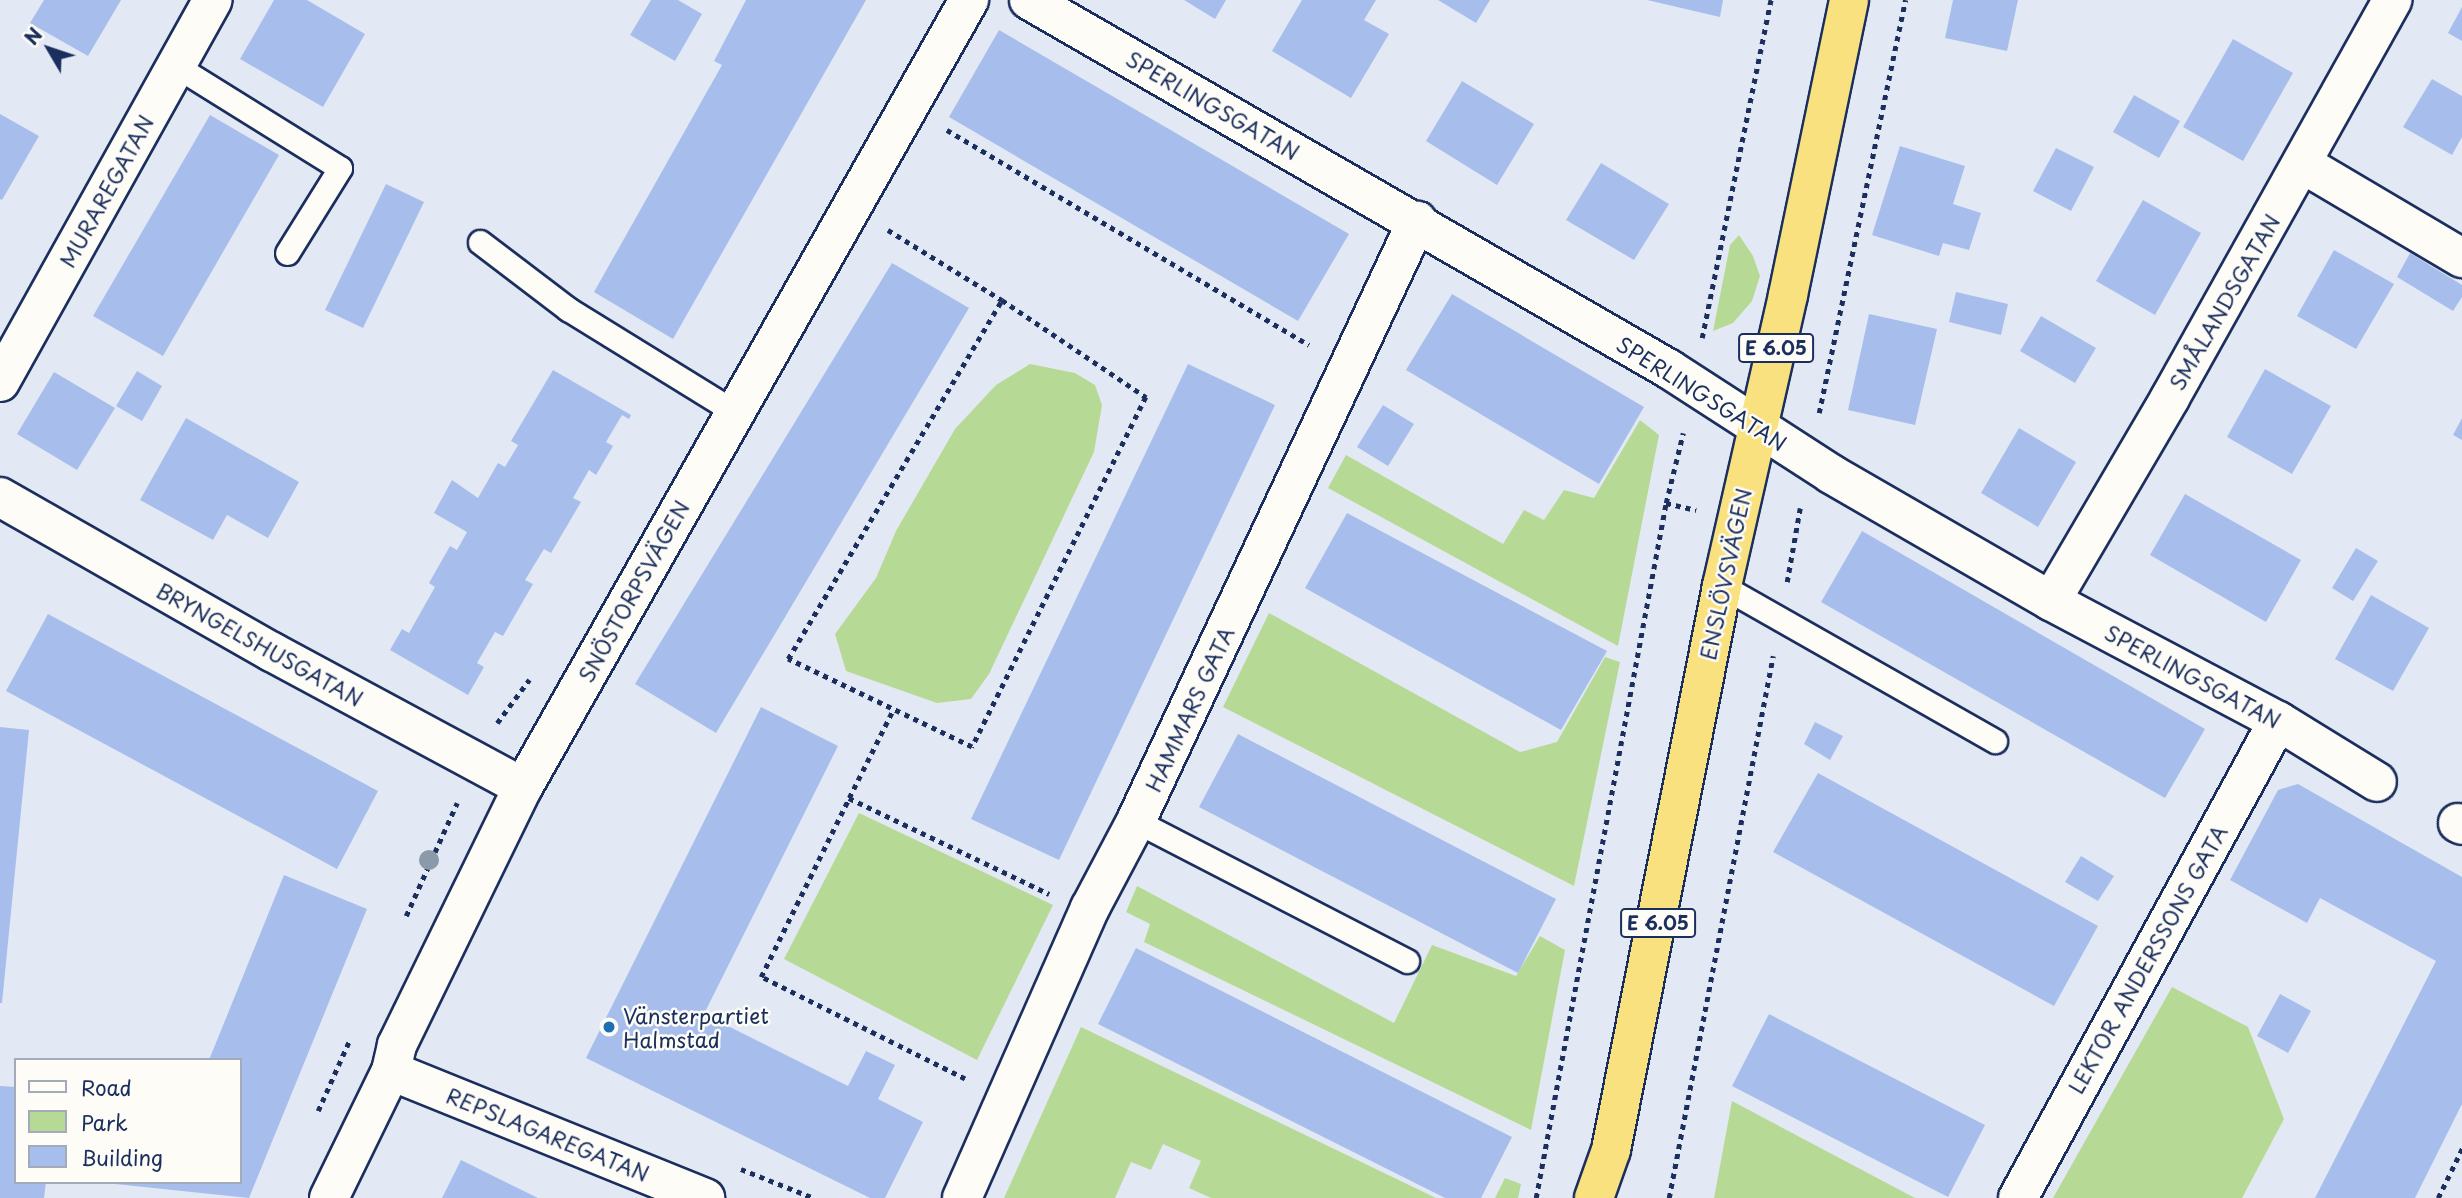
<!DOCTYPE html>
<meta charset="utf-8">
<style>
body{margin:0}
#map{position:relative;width:2462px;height:1198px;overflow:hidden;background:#e3e9f4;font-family:"Playpen Sans",sans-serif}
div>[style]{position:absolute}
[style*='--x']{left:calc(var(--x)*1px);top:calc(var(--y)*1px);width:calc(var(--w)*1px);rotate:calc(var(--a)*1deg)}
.green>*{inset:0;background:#b6da95}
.building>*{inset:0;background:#a7beec}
.path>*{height:4.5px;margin-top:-2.25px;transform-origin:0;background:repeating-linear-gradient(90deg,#1b2f5e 0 5px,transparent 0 10px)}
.roads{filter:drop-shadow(2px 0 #1b2f5e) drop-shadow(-2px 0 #1b2f5e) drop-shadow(0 2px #1b2f5e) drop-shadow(0 -2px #1b2f5e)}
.lane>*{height:23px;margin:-11.5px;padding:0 11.5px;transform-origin:11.5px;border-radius:11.5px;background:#fdfcf7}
.street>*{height:38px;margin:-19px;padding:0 19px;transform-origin:19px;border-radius:19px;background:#fdfcf7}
.highway>*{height:38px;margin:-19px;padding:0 19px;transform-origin:19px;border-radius:19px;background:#fae180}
.trees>*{width:20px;height:20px;margin:-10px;border-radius:50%;background:#8a9aa9}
.dots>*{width:19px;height:19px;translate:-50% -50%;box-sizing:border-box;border:4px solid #fdfcf7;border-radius:50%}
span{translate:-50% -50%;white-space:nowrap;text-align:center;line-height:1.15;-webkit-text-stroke:5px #fdfcf7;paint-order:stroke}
.shield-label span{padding:2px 5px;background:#fdfcf7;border:2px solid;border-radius:5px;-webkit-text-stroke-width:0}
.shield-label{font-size:19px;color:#1b2f5e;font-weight:700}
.street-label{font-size:21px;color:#1b2f5e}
.poi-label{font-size:21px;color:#1b2f5e}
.left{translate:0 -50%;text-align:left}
.legend{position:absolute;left:14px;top:1058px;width:228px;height:126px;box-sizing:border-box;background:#fdfcf7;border:2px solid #a3aaba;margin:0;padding:9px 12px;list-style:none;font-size:21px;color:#1b2f5e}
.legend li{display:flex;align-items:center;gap:14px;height:35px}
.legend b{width:35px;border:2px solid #a3aaba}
.north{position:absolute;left:14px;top:14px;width:70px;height:70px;-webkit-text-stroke:5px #fdfcf7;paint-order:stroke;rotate:309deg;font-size:19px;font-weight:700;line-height:28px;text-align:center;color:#1b2f5e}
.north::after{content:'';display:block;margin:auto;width:24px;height:32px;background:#1b2f5e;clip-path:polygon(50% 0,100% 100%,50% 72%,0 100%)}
</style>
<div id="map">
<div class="green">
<i style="clip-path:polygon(1739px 235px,1753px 256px,1760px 276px,1752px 301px,1733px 323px,1713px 331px,1730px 245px)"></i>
<i style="clip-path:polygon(1030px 364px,1075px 373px,1095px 385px,1102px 405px,1094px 452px,989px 674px,971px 699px,937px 703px,846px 671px,835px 634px,876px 578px,896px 531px,955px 429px,996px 385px)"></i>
<i style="clip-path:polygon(1640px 420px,1659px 435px,1618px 646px,1328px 488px,1346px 455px,1503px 544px,1524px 510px,1544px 520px,1564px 490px,1594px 498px)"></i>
<i style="clip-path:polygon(1269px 613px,1520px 752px,1557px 742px,1605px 657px,1620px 662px,1574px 886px,1223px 707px)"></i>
<i style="clip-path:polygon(859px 813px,1053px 905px,977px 1060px,784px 959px)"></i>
<i style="clip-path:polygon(1137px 886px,1394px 1023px,1432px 945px,1516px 976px,1540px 936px,1565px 950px,1531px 1130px,1144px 942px,1150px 924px,1126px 912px)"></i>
<i style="clip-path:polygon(2172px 987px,2248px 1027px,2284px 1119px,2242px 1198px,2053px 1198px)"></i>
<i style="clip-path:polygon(1081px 1027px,1436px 1198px,1211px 1198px,1189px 1188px,1201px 1161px,1163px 1144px,1151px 1170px,1131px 1162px,1115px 1198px,1004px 1198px)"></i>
<i style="clip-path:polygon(1732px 1101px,1915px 1198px,1714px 1198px)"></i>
<i style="clip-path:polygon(1505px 1178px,1521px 1184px,1518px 1198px,1495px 1198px)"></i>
</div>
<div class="building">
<i style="clip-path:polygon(44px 0,121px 0,88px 56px,30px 23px)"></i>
<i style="clip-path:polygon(274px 0,307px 0,365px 34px,323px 107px,240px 59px)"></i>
<i style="clip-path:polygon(651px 0,678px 0,702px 14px,675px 61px,630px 35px)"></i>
<i style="clip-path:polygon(746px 0,866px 0,673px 339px,594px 292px,722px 65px,714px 61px)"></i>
<i style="clip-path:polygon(1184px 0,1226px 0,1215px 19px)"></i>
<i style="clip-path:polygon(1302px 0,1376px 0,1364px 20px,1389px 34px,1351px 98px,1272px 51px)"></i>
<i style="clip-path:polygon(1438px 0,1490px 0,1476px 23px)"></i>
<i style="clip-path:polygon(1647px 0,1723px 0,1720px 17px)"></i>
<i style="clip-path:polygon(1953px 0,2018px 0,2007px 51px,1945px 38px)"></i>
<i style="clip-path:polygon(2462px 7px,2462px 41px,2448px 33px)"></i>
<i style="clip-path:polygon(999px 30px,1349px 234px,1298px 321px,949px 117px)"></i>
<i style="clip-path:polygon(2233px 39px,2293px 73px,2243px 161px,2183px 127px)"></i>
<i style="clip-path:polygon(2432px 79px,2462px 96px,2462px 137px,2452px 155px,2403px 127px)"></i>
<i style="clip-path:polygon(1462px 81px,1534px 124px,1497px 185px,1426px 141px)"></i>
<i style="clip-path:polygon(2134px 95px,2180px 121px,2159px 158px,2113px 132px)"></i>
<i style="clip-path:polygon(0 114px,39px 136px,2px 200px,0 199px)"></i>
<i style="clip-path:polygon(210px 115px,279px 155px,163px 356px,93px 316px)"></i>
<i style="clip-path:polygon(1900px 146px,1965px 166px,1953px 204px,1981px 213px,1969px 250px,1943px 243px,1939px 256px,1872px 235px)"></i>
<i style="clip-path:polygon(2056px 148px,2094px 167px,2071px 211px,2033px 191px)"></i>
<i style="clip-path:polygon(1601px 163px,1669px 204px,1634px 260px,1566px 220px)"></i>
<i style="clip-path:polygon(386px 184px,424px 202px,363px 328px,325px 310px)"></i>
<i style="clip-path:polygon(2143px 200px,2201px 233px,2155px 315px,2096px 281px)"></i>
<i style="clip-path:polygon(2334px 250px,2394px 284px,2356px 349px,2297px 316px)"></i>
<i style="clip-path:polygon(2410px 253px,2462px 285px,2462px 297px,2453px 311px,2397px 277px)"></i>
<i style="clip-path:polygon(892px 263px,969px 308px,716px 733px,635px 684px)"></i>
<i style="clip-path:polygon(1956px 292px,2008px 304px,2001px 335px,1949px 322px)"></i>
<i style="clip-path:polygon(1452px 294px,1644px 407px,1599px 484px,1406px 370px)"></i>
<i style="clip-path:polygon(1869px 314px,1937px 329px,1915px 425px,1848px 410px)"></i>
<i style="clip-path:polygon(2041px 316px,2096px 348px,2075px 383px,2020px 351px)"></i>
<i style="clip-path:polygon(1188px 364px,1275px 405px,1059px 860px,971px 819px)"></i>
<i style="clip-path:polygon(2265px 369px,2331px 406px,2292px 474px,2227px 437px)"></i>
<i style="clip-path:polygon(553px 370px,631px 415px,629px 419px,622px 415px,606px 442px,613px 446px,596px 475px,589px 470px,573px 498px,581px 502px,551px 553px,544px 549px,525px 580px,533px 584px,503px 636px,495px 632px,477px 663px,484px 667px,468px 695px,390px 650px,402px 629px,409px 633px,435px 587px,429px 583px,450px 546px,457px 550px,467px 532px,434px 513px,452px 480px,478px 498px,498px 463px,505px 467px,518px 445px,511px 441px)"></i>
<i style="clip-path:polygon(137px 371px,162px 386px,142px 421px,116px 406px)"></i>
<i style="clip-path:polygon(54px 372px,115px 408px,77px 470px,17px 434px)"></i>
<i style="clip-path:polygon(1383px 405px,1414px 424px,1388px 466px,1357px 447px)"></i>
<i style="clip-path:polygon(186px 418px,299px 482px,268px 538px,227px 515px,213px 540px,140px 500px)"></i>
<i style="clip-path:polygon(2462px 418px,2462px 440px,2453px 435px)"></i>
<i style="clip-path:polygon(2019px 428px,2076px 462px,2038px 527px,1981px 493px)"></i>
<i style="clip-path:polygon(2185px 494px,2301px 560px,2266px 622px,2150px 555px)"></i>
<i style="clip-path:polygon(1347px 513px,1607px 651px,1561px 730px,1305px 588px)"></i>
<i style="clip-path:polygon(1862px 531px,2205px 729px,2165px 798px,1821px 602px)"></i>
<i style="clip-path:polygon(2356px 548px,2378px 561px,2353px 601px,2332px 588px)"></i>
<i style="clip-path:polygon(2371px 595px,2429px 628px,2393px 691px,2335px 659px)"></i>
<i style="clip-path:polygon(48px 614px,378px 791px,337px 869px,6px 691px)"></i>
<i style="clip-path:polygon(761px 707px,838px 746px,704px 1014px,848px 1086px,866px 1051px,895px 1065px,878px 1099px,923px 1122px,885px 1198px,870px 1198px,586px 1058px)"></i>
<i style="clip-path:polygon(1815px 722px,1843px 736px,1830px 760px,1804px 744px)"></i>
<i style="clip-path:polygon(0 727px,29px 730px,2px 1003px,0 1003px)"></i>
<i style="clip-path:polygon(1238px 734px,1556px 899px,1518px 973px,1199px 807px)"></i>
<i style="clip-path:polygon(1818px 773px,2098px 926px,2054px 1006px,1773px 852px)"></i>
<i style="clip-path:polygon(2298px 784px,2462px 877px,2462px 1104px,2415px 1198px,2315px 1198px,2436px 961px,2320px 898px,2307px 923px,2230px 880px,2278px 790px)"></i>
<i style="clip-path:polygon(2081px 856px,2114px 876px,2098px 901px,2065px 882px)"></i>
<i style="clip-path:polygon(284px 875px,367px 909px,249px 1198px,115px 1184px,240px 1182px,240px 1060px,209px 1060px)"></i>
<i style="clip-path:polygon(1136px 948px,1512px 1137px,1481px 1198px,1445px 1198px,1098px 1024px)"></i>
<i style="clip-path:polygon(2280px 994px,2311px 1011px,2288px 1053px,2257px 1036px)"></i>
<i style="clip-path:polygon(1769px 1014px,1985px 1125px,1948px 1197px,1732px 1086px)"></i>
<i style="clip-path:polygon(0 1086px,16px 1087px,16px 1182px,46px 1182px,44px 1198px,0 1198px)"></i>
<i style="clip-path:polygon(461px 1160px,538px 1198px,442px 1198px)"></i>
</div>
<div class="path">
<i style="--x:947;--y:130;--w:421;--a:30.7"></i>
<i style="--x:888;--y:230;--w:134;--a:31.6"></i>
<i style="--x:1002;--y:300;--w:174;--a:34"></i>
<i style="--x:1146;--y:397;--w:391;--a:116.4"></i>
<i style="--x:972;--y:747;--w:204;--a:-154.4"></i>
<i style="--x:788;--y:659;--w:418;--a:-59.2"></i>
<i style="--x:1702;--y:338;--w:345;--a:-78.5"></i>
<i style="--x:1819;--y:413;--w:422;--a:-78.2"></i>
<i style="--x:1666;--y:503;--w:31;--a:13"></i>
<i style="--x:1787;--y:582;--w:75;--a:-80"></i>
<i style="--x:497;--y:723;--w:54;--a:-53.3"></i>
<i style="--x:849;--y:798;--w:98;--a:-63.4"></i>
<i style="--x:406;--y:916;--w:124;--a:-65.7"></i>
<i style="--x:965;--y:1079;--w:228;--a:-153.4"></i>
<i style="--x:761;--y:977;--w:199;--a:-63.8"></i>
<i style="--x:849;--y:798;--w:222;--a:25.6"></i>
<i style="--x:318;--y:1111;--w:79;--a:-66"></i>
<i style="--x:741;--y:1169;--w:79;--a:21.7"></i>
<i style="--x:1536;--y:1198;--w:707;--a:-79.41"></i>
<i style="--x:1666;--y:503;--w:72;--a:-76.3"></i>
<i style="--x:1669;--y:1198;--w:552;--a:-79.14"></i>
<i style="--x:2438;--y:1198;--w:55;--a:-63.9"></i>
</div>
<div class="roads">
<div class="lane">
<i style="--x:176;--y:66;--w:193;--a:31.9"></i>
<i style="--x:340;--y:168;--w:100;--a:121.9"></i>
<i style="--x:480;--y:242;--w:111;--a:37.3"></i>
<i style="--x:568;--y:309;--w:194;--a:31.7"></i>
<i style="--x:1722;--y:586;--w:314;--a:29.6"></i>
<i style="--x:1136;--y:821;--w:305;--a:27.3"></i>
</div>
<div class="street">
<i style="--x:1029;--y:0;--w:739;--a:29.97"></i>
<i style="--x:1669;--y:369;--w:193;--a:32.9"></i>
<i style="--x:1831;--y:474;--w:254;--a:30"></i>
<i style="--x:2051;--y:601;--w:257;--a:27.9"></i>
<i style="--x:2278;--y:721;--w:116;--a:31.6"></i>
<i style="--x:2303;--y:164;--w:185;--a:30.6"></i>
<i style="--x:0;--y:382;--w:437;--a:-60.9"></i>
<i style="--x:0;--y:497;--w:313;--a:29.7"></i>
<i style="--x:272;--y:652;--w:285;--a:28.3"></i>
<i style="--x:2051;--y:601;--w:235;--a:-59.6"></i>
<i style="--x:2170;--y:398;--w:456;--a:-60.8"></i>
<i style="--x:2458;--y:823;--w:4;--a:27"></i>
<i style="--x:391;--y:1071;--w:339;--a:22"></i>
<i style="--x:329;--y:1198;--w:141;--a:-64"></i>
<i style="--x:391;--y:1071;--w:27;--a:-77"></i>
<i style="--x:397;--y:1045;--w:287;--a:-64"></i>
<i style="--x:523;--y:787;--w:905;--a:-60.46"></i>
<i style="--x:962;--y:1198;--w:317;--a:-66.2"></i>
<i style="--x:1090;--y:908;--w:98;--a:-62.1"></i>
<i style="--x:1136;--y:821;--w:663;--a:-64.9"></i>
<i style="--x:2018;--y:1198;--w:543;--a:-61.41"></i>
</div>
<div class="highway">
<i style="--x:1594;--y:1198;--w:51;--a:-70.5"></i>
<i style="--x:1611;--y:1150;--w:575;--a:-78.87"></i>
<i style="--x:1722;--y:586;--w:298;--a:-77.2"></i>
<i style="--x:1788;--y:295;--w:301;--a:-78.3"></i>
</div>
</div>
<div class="trees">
<i style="left:429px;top:860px"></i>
</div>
<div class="dots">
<i style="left:609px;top:1027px;background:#1f6fb2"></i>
</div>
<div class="shield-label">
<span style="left:1776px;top:348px">E 6.05</span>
<span style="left:1658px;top:923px">E 6.05</span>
</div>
<div class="street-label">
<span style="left:1213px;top:105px;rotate:30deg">SPERLINGSGATAN</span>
<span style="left:106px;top:191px;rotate:-61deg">MURAREGATAN</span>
<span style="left:2224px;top:302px;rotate:-60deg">SMÅLANDSGATAN</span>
<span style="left:1702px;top:393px;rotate:32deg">SPERLINGSGATAN</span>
<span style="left:1725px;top:574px;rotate:-78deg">ENSLÖVSVÄGEN</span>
<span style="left:633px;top:591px;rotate:-61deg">SNÖSTORPSVÄGEN</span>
<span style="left:260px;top:644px;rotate:29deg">BRYNGELSHUSGATAN</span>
<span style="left:2193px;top:676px;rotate:28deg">SPERLINGSGATAN</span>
<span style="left:1189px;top:709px;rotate:-65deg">HAMMARS GATA</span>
<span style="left:2147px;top:959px;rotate:-61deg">LEKTOR ANDERSSONS GATA</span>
<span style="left:548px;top:1134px;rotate:22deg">REPSLAGAREGATAN</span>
</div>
<div class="poi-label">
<span class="left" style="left:623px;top:1027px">Vänsterpartiet<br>Halmstad</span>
</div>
<ul class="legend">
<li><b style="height:9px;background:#fdfcf7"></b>Road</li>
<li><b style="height:19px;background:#b6da95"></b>Park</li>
<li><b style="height:19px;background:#a7beec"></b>Building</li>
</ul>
<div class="north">N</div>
</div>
